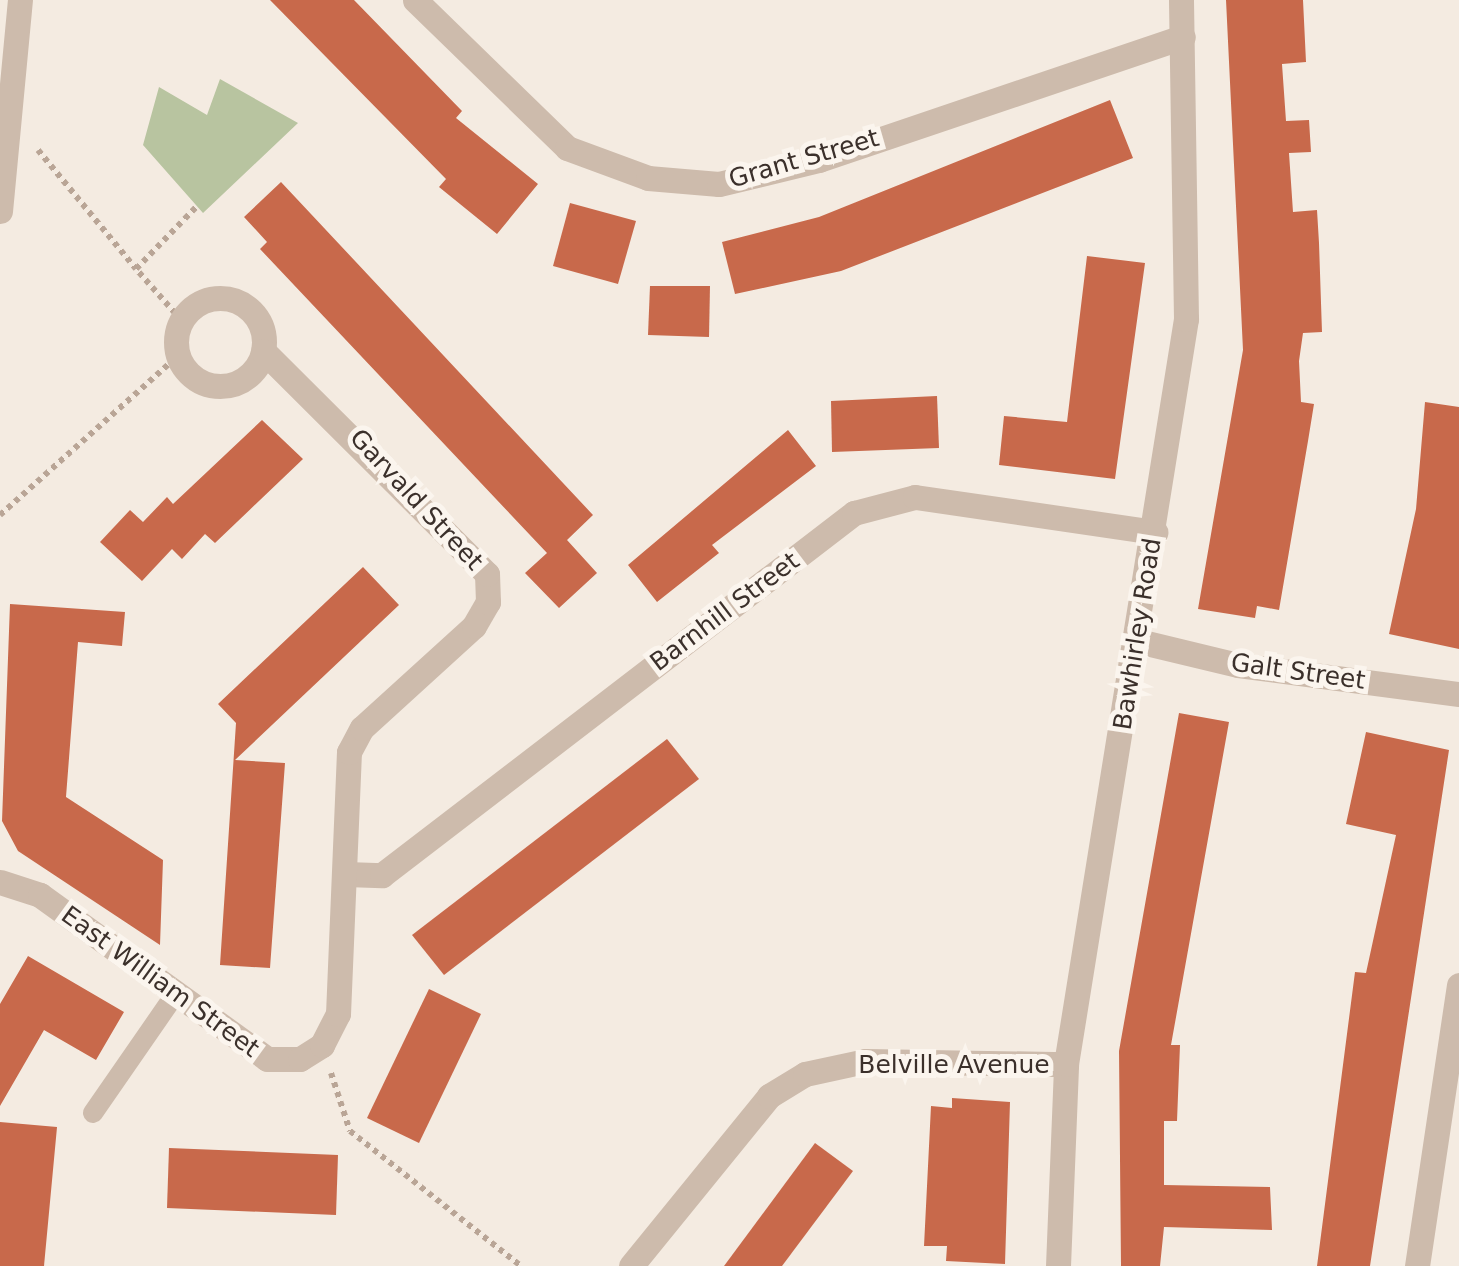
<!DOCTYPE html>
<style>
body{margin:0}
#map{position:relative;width:1459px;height:1266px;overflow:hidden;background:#f4ebe1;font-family:"DejaVu Sans",sans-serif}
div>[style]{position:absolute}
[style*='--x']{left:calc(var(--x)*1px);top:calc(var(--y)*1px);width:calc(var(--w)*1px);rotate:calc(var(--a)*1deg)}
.green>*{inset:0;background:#b8c4a0}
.building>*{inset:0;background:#c8694b}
.path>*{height:6px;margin-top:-3px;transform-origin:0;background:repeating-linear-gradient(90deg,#b9a596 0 5px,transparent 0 10px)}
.service>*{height:20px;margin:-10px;padding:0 10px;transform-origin:10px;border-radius:10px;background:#cdbbac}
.minor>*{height:25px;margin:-12.5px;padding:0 12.5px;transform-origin:12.5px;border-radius:12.5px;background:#cdbbac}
.minor>.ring{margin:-12.5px;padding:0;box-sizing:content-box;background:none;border:25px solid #cdbbac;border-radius:50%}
span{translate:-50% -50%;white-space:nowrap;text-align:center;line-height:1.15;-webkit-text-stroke:10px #fbf5ee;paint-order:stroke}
.street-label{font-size:25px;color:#3b302b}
</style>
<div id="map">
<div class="green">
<i style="clip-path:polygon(220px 79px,298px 123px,203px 213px,143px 145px,159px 87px,207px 115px)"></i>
</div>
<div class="building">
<i style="clip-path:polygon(270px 0,354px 0,462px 111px,456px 118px,538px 184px,497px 234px,439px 187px,446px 179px)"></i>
<i style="clip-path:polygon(1226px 0,1303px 0,1306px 62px,1282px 64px,1286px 121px,1309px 120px,1311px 152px,1289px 153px,1293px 212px,1317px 210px,1319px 243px,1322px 332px,1303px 333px,1299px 361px,1301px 402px,1314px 404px,1308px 441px,1279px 610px,1257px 606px,1255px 618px,1198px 609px,1243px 350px)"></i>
<i style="clip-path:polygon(1110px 100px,1133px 158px,841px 271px,735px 294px,722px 242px,819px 217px)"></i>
<i style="clip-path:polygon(281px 182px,593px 515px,567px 540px,597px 573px,559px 608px,525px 573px,547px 553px,260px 249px,267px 242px,244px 217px)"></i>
<i style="clip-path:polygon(570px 203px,636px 221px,618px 284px,553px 266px)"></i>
<i style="clip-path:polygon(1087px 256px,1145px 263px,1115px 479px,999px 465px,1004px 416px,1067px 422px)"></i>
<i style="clip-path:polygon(650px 286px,710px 286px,709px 337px,648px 335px)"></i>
<i style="clip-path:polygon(937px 396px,939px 448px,832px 452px,831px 401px)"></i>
<i style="clip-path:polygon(1425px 402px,1459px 407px,1459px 649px,1389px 634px,1416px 509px)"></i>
<i style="clip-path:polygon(262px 420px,303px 459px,215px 543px,205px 534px,182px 559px,172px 549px,142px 581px,100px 542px,130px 510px,143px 522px,167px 497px,173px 504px)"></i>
<i style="clip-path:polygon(788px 430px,816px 466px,712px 545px,719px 553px,657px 602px,628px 565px)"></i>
<i style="clip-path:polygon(363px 567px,399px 605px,235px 760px,285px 763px,270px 968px,220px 965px,236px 723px,218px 704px)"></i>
<i style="clip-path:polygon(10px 604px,125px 612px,122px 646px,78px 642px,66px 797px,163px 860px,160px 945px,18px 851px,2px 821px)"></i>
<i style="clip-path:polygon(1179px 713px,1229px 722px,1171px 1045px,1180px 1045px,1177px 1121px,1164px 1121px,1164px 1185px,1270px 1187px,1272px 1230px,1164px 1227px,1160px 1266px,1121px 1266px,1119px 1051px)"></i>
<i style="clip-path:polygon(1366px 732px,1449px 750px,1370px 1266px,1317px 1266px,1355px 972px,1366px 973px,1396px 835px,1346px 824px)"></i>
<i style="clip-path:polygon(667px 739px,699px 779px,444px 975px,412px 935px)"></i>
<i style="clip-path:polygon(28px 956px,124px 1012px,96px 1060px,44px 1030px,0 1106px,0 1004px)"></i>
<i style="clip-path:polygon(429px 989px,481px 1014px,419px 1143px,367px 1118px)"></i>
<i style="clip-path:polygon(952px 1098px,1010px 1102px,1005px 1264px,946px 1261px,947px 1246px,924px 1246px,931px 1106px,952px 1108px)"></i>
<i style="clip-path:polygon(0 1122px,57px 1127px,44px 1266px,0 1266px)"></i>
<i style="clip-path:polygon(815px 1143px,853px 1171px,782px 1266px,724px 1266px)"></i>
<i style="clip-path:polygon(169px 1148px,338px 1155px,336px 1215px,167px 1208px)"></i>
</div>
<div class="path">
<i style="--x:38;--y:150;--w:154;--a:50.5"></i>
<i style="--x:182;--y:321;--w:69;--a:-131.5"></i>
<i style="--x:136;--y:269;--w:88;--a:-45.9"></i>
<i style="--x:0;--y:515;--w:240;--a:-41.8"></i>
<i style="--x:331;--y:1073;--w:61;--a:71.9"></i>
<i style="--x:350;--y:1131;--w:218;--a:38.3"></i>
</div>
<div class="service">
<i style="--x:93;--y:1113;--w:142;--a:-55.3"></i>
</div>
<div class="minor">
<i style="--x:415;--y:0;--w:212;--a:44.2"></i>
<i style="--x:567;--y:148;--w:86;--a:20.3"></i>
<i style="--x:648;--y:178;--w:71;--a:4.8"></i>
<i style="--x:719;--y:184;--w:103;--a:-13.5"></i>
<i style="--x:819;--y:160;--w:384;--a:-18.7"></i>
<i style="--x:0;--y:211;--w:212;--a:-84.6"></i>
<i class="ring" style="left:176px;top:298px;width:63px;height:63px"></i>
<i style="--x:1138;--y:641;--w:103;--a:13.5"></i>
<i style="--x:1238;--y:665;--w:223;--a:7.5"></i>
<i style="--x:346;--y:874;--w:36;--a:2"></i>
<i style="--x:382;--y:875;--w:595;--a:-37.49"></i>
<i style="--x:854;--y:513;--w:63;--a:-14.7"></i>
<i style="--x:915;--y:497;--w:243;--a:8.3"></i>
<i style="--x:0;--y:882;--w:42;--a:18"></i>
<i style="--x:40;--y:895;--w:280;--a:35.8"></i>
<i style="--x:267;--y:1059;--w:33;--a:0"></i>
<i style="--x:300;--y:1059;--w:26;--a:-32"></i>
<i style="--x:322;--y:1045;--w:35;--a:-63"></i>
<i style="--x:338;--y:1014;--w:262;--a:-87.6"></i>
<i style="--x:349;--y:752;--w:27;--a:-62"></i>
<i style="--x:362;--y:728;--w:151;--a:-42.3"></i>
<i style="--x:474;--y:626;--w:28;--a:-60"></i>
<i style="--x:488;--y:602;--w:28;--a:-92"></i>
<i style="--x:487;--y:574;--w:316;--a:-135.1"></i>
<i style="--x:631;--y:1266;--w:219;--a:-50.9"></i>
<i style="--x:769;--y:1096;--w:42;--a:-31.4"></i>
<i style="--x:805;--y:1074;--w:61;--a:-12.2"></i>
<i style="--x:865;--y:1061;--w:201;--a:0.9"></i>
<i style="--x:1058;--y:1266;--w:202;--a:-87.7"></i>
<i style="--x:1066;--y:1064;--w:755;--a:-80.85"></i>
<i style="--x:1186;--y:319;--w:319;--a:-90.9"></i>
<i style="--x:1417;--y:1266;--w:284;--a:-81.5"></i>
</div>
<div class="street-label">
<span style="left:804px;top:159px;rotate:-16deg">Grant Street</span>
<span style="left:416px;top:500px;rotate:47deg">Garvald Street</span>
<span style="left:725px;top:612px;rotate:-37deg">Barnhill Street</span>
<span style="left:1138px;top:634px;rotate:-81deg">Bawhirley Road</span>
<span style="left:1298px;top:672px;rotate:8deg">Galt Street</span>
<span style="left:160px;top:982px;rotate:36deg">East William Street</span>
<span style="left:954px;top:1065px">Belville Avenue</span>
</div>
</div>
